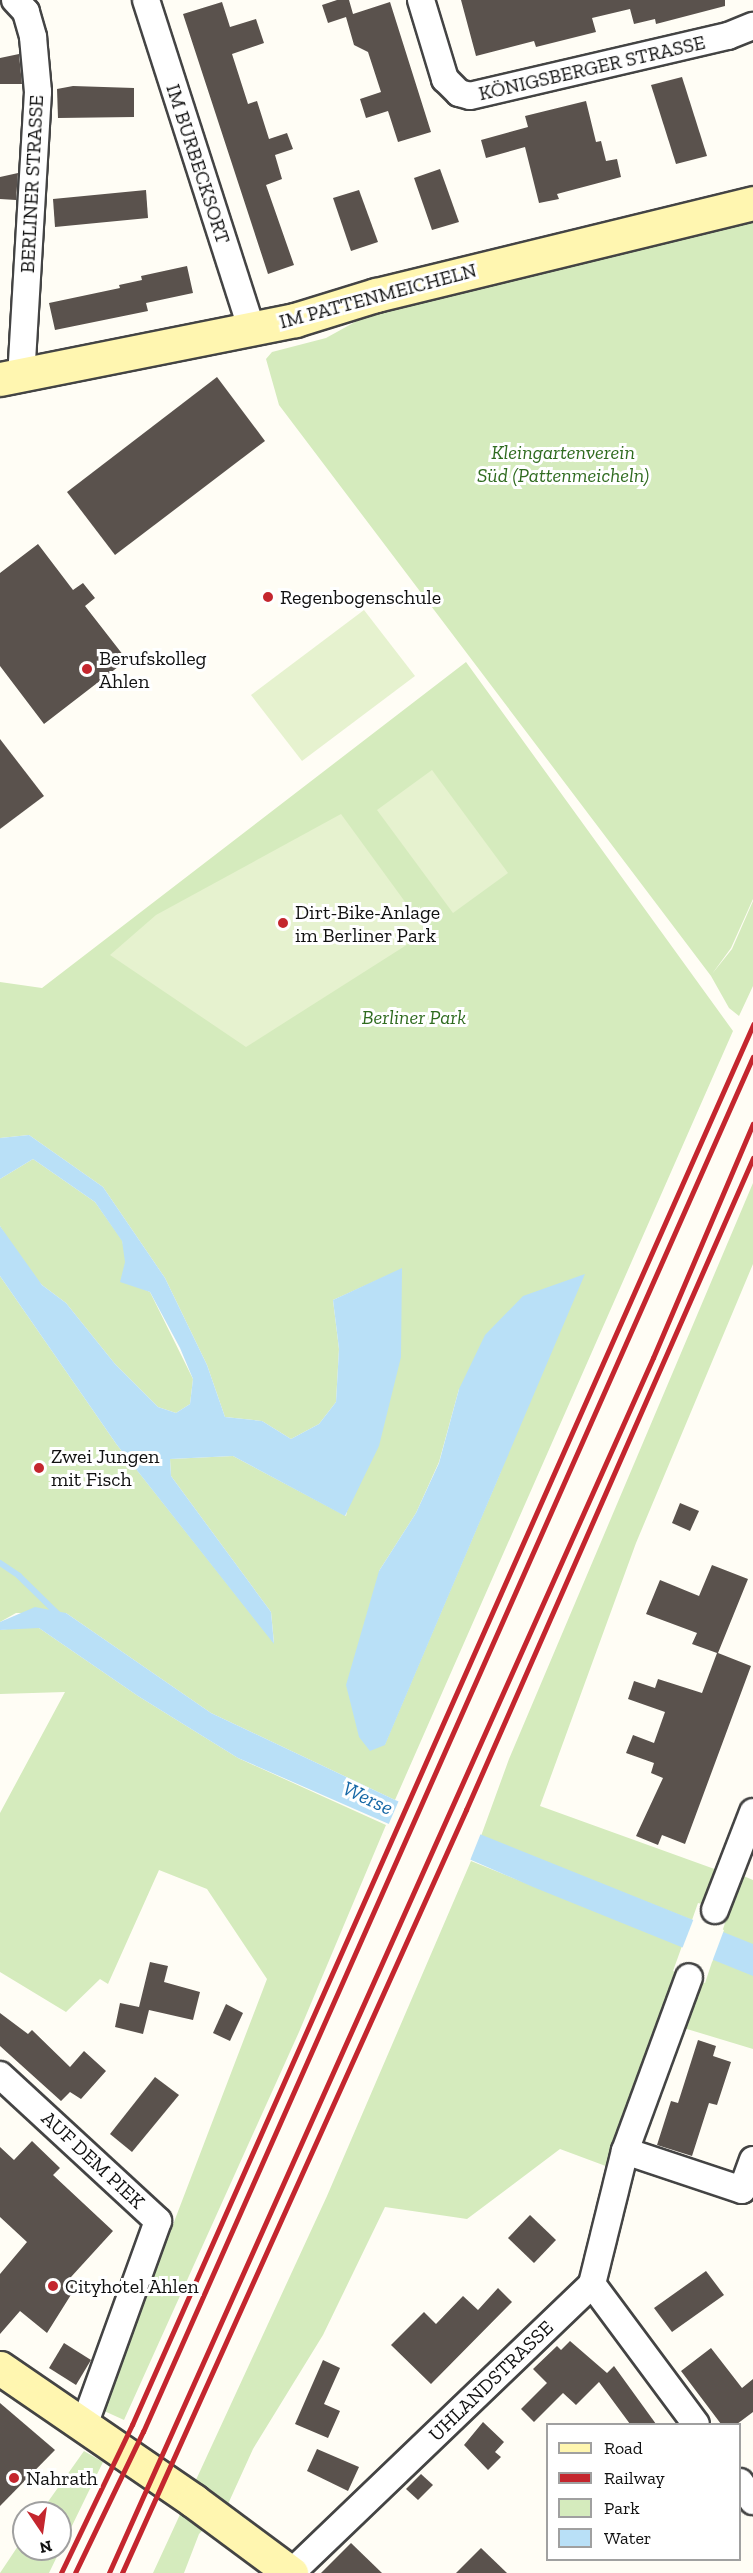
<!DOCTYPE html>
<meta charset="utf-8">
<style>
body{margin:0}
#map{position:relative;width:753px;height:2573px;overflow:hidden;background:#fffdf5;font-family:"Zilla Slab",serif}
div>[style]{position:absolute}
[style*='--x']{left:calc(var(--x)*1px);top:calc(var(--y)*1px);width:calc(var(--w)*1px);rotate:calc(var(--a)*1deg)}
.green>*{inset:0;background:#d5ebbd}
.pitch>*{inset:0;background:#e6f2cf}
.water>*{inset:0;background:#b9e0f7}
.pier>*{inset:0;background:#fffdf5}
.stream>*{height:6px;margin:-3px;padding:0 3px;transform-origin:3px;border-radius:3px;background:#b9e0f7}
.building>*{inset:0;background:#5a524d}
.roads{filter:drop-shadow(2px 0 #444) drop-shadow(-2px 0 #444) drop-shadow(0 2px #444) drop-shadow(0 -2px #444)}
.street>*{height:26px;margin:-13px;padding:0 13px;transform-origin:13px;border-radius:13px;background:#fff}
.secondary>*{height:33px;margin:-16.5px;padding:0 16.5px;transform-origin:16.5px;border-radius:16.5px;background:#fff6b0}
.rail>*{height:4.5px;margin:-2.25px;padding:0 2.25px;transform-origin:2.25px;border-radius:2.25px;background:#c4262e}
.dots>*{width:16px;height:16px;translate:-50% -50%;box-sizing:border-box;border:3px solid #fff;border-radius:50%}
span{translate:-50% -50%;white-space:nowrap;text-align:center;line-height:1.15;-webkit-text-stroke:6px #fff;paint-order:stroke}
.street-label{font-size:20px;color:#111}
.park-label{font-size:20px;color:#2f6b1f;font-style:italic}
.poi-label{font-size:20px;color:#111}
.left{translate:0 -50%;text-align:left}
.water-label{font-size:21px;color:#1768a6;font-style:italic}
.legend{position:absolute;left:546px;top:2423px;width:195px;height:138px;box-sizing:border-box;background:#fff;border:2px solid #a0a0a0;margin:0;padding:8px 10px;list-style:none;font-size:18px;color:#111}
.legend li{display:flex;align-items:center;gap:12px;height:30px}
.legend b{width:30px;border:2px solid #a0a0a0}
.north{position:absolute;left:12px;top:2501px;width:60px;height:60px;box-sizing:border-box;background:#fff;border:2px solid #a0a0a0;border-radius:50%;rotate:167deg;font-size:16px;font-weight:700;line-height:24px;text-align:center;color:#111}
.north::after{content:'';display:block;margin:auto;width:21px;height:27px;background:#c4262e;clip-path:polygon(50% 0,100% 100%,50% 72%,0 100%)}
</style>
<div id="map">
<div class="green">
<i style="clip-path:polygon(753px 221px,753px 899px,731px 948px,712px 974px,732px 949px,753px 901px,753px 986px,739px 1016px,729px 1008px,711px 976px,279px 405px,266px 359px,272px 352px,326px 338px,373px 312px)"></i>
<i style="clip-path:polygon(evenodd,466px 662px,733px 1031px,395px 1800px,211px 1713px,66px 1613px,16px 1613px,0 1622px,0 1276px,117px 1445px,274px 1643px,271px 1612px,171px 1476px,170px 1459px,233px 1456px,346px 1516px,402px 1269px,333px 1300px,339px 1349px,336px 1402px,319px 1424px,291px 1439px,262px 1421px,225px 1417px,207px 1365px,165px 1278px,103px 1187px,29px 1135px,0 1138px,0 982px,42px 988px,466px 662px,459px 1389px,501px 1471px,385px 1744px,379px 1571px,416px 1513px,439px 1462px,459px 1389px)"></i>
<i style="clip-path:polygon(33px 1159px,95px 1202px,122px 1240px,132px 1284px,150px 1292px,193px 1379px,190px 1404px,176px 1413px,158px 1407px,115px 1364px,66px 1303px,42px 1285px,20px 1260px,0 1226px,0 1179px)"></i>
<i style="clip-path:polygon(753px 1183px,753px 1264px,636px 1543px,540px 1806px,720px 1871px,706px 1905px,698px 1903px,692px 1920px,481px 1836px,509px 1759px)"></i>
<i style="clip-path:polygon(30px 1626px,39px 1628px,138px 1696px,238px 1758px,386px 1825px,299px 2032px,124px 2420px,102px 2410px,267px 1979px,207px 1889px,159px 1870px,108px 1984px,100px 1979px,66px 2012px,0 1972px,0 1813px,65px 1692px,0 1694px,0 1630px)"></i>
<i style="clip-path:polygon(471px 1861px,682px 1946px,673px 1971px,680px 1974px,611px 2168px,560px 2149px,467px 2219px,385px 2207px,323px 2335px,253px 2449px,228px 2504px,199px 2534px,184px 2573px,153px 2573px,327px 2196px)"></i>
<i style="clip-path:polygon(741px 1875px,753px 1880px,753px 2049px,677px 2026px,697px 1980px,705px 1983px)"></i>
<i style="clip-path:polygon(84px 2451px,103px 2462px,49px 2573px,0 2573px,24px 2537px,24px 2549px,60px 2549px,60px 2513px,40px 2513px)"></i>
</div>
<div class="pitch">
<i style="clip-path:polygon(364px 610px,415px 676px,302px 761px,251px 695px)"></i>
<i style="clip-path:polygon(432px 770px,508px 873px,453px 913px,377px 810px)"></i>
<i style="clip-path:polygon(341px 814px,427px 932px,246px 1047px,110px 955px,156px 915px)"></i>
</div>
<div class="water">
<i style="clip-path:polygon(29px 1135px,103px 1187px,165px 1278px,207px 1365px,225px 1417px,262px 1421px,291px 1439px,319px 1424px,336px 1402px,339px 1349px,333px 1300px,402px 1268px,401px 1357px,379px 1446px,345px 1516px,233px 1456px,170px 1459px,171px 1476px,271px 1612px,274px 1644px,117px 1445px,0 1276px,0 1226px,42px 1285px,66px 1303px,115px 1364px,158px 1407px,176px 1413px,190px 1404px,193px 1379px,180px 1348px,150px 1292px,120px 1282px,125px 1262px,122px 1241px,95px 1202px,33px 1159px,0 1179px,0 1138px)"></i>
<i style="clip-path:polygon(585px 1274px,385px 1745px,370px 1751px,359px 1737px,346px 1685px,379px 1571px,416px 1513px,439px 1463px,459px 1389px,485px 1335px,523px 1296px)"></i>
<i style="clip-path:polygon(35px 1607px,66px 1613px,211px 1713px,395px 1800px,753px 1944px,753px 1976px,533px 1887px,238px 1758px,138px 1696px,39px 1628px,0 1630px,0 1622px)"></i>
</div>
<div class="pier">
<i style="clip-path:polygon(400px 1798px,481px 1833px,469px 1863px,387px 1828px)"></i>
<i style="clip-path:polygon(694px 1918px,724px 1930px,712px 1962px,682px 1949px)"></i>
</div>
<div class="stream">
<i style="--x:0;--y:1563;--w:23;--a:34"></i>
<i style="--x:19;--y:1576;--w:57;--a:44.3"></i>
</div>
<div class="building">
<i style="clip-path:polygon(337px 0,349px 0,353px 14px,390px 2px,431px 132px,398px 142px,388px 111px,366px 118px,360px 99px,381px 92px,368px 52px,354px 45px,346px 17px,328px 23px,322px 5px)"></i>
<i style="clip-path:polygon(461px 0,725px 0,725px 6px,656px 24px,655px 19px,634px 24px,630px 9px,592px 18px,596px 32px,536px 47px,534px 41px,476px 56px)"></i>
<i style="clip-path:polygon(222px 2px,230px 27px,256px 19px,264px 43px,232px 54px,248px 104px,257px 101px,269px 139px,287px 133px,293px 149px,275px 155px,282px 179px,266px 185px,294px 265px,268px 274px,183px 14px)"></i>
<i style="clip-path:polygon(19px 54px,22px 84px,0 84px,0 58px)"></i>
<i style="clip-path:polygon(682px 77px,707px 156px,676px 164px,651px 85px)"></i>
<i style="clip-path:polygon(73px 86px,134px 88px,134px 117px,58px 118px,57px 89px)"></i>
<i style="clip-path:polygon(586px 101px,596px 142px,601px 141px,606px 161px,617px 159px,621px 177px,557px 194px,559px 199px,539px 203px,525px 147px,486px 158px,481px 140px,528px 127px,525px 116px)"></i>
<i style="clip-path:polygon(440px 169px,459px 222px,432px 230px,414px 178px)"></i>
<i style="clip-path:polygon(18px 173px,16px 200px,0 199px,0 177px)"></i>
<i style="clip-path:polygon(146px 190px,148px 218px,55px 227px,53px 199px)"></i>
<i style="clip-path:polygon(359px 190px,378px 242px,351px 251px,333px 198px)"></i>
<i style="clip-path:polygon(187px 266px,193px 293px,146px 303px,148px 311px,55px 330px,49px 303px,120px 288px,119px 285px,142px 280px,141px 276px)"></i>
<i style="clip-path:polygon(217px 377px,265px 441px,115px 555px,67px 492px)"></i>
<i style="clip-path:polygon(38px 544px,73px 590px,83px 583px,95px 598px,85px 606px,127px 660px,44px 724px,0 666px,0 573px)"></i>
<i style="clip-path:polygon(0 739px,44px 796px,0 829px)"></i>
<i style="clip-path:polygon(680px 1503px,699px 1511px,690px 1531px,672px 1523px)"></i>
<i style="clip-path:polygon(712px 1565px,748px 1579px,718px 1653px,751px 1666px,685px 1844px,662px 1835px,658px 1845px,636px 1836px,663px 1778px,651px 1773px,654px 1763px,626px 1753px,633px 1735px,654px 1743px,665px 1712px,628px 1699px,634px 1681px,655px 1688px,658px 1679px,702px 1693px,717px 1653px,692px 1644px,697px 1633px,646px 1614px,660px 1580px,699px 1596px)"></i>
<i style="clip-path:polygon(150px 1962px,168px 1966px,164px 1982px,200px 1992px,193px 2020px,149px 2010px,143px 2034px,115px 2027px,120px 2003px,139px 2007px)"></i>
<i style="clip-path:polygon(226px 2004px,243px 2013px,230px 2041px,213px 2033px)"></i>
<i style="clip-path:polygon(0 2013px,28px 2034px,32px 2030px,70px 2067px,84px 2051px,106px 2071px,81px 2099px,70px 2092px,61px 2101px,0 2046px)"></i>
<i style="clip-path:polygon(698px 2040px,716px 2046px,713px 2056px,731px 2062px,717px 2105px,709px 2103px,692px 2156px,657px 2145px,671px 2101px,678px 2103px)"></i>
<i style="clip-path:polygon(155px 2077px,179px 2095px,132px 2152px,110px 2134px)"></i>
<i style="clip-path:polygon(32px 2141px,60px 2168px,53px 2175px,113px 2231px,71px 2277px,79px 2282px,47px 2333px,20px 2311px,0 2334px,0 2274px,27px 2242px,0 2217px,0 2147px,14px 2160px)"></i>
<i style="clip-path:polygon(530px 2215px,556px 2240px,534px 2263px,508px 2238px)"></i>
<i style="clip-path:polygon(706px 2271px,724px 2295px,672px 2332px,654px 2308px)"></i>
<i style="clip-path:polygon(498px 2288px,512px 2302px,431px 2384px,391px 2345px,424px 2312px,436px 2324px,463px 2296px,478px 2310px)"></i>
<i style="clip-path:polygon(570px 2341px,607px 2373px,614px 2366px,656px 2424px,630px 2424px,599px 2382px,576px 2405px,563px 2393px,534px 2422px,521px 2409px,547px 2383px,533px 2369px,557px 2346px,561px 2350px)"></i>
<i style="clip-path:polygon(64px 2343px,91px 2360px,76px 2385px,49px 2368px)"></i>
<i style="clip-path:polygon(711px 2348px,742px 2388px,753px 2379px,753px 2412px,737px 2424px,721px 2424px,681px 2371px)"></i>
<i style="clip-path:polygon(323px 2360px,340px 2368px,324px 2404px,340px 2411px,328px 2438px,295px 2424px)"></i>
<i style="clip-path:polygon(0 2403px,55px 2450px,0 2506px)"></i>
<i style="clip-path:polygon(483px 2422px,504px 2442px,495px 2452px,501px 2457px,488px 2470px,464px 2445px)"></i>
<i style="clip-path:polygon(317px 2449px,359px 2467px,348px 2491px,307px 2471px)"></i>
<i style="clip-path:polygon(421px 2474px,433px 2485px,418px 2500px,406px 2489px)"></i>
<i style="clip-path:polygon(351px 2543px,382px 2573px,321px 2573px)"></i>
<i style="clip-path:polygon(481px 2548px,507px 2573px,456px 2573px)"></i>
</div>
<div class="roads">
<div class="street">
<i style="--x:15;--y:0;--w:16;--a:47"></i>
<i style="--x:26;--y:12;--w:26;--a:74"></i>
<i style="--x:33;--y:37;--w:55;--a:84.8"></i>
<i style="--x:38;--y:92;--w:283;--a:93.4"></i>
<i style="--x:146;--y:0;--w:344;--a:72.2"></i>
<i style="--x:421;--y:0;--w:83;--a:73.1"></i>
<i style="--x:445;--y:79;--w:20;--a:45"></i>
<i style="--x:459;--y:93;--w:11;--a:15"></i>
<i style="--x:470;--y:96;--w:265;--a:-13.1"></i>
<i style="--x:728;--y:36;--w:27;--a:-22"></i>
<i style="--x:715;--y:1910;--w:105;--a:-68.8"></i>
<i style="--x:0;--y:2075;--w:215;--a:42.7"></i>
<i style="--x:158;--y:2221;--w:217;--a:109.9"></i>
<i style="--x:625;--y:2151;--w:123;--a:18.4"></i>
<i style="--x:742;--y:2190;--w:32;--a:-70"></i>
<i style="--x:592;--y:2284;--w:174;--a:53.4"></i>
<i style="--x:740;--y:2482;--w:23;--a:56"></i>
<i style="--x:291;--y:2573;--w:417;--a:-43.8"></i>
<i style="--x:592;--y:2284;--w:137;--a:-76.1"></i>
<i style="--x:625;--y:2151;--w:185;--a:-69.8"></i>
</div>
<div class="secondary">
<i style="--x:0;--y:379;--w:301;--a:-11.3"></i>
<i style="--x:295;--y:320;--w:85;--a:-17.2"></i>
<i style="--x:376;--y:295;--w:388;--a:-13.7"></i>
<i style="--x:0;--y:2368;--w:235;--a:34.4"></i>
<i style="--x:194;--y:2501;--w:121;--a:36.6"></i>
</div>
</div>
<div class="rail">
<i style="--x:61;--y:2573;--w:164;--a:-64.4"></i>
<i style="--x:132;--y:2425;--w:1532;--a:-66.08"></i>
<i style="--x:75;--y:2573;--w:157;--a:-64.3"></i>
<i style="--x:143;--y:2432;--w:1504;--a:-66.08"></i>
<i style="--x:109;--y:2573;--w:1331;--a:-65.88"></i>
<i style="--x:653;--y:1358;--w:254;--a:-66.9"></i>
<i style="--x:122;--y:2573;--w:837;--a:-65.73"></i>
<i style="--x:466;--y:1810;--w:712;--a:-66.24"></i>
</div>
<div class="dots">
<i style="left:268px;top:597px;background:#c4262e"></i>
<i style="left:87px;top:669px;background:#c4262e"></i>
<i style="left:283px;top:923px;background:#c4262e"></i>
<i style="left:39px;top:1468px;background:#c4262e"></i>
<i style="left:53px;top:2286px;background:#c4262e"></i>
<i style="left:14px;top:2478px;background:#c4262e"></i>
</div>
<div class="street-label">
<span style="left:592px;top:68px;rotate:-13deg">KÖNIGSBERGER STRASSE</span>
<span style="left:198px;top:164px;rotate:72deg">IM BURBECKSORT</span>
<span style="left:32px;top:184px;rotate:-87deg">BERLINER STRASSE</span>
<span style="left:378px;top:296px;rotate:-15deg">IM PATTENMEICHELN</span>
<span style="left:93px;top:2160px;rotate:43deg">AUF DEM PIEK</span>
<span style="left:491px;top:2381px;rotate:-44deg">UHLANDSTRASSE</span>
</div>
<div class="park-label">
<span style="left:563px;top:464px">Kleingartenverein<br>Süd (Pattenmeicheln)</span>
<span style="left:414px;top:1017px">Berliner Park</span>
</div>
<div class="poi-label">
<span class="left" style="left:280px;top:597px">Regenbogenschule</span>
<span class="left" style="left:99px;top:670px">Berufskolleg<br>Ahlen</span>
<span class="left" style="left:295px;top:924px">Dirt-Bike-Anlage<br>im Berliner Park</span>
<span class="left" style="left:51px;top:1468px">Zwei Jungen<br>mit Fisch</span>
<span class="left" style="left:65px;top:2286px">Cityhotel Ahlen</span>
<span class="left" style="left:26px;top:2478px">Nahrath</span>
</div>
<div class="water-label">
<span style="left:368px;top:1798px;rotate:25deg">Werse</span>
</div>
<ul class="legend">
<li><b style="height:8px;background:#fff6b0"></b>Road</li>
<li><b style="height:8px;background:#c4262e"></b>Railway</li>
<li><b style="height:16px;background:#d5ebbd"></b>Park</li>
<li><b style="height:16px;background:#b9e0f7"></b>Water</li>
</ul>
<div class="north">N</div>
</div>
